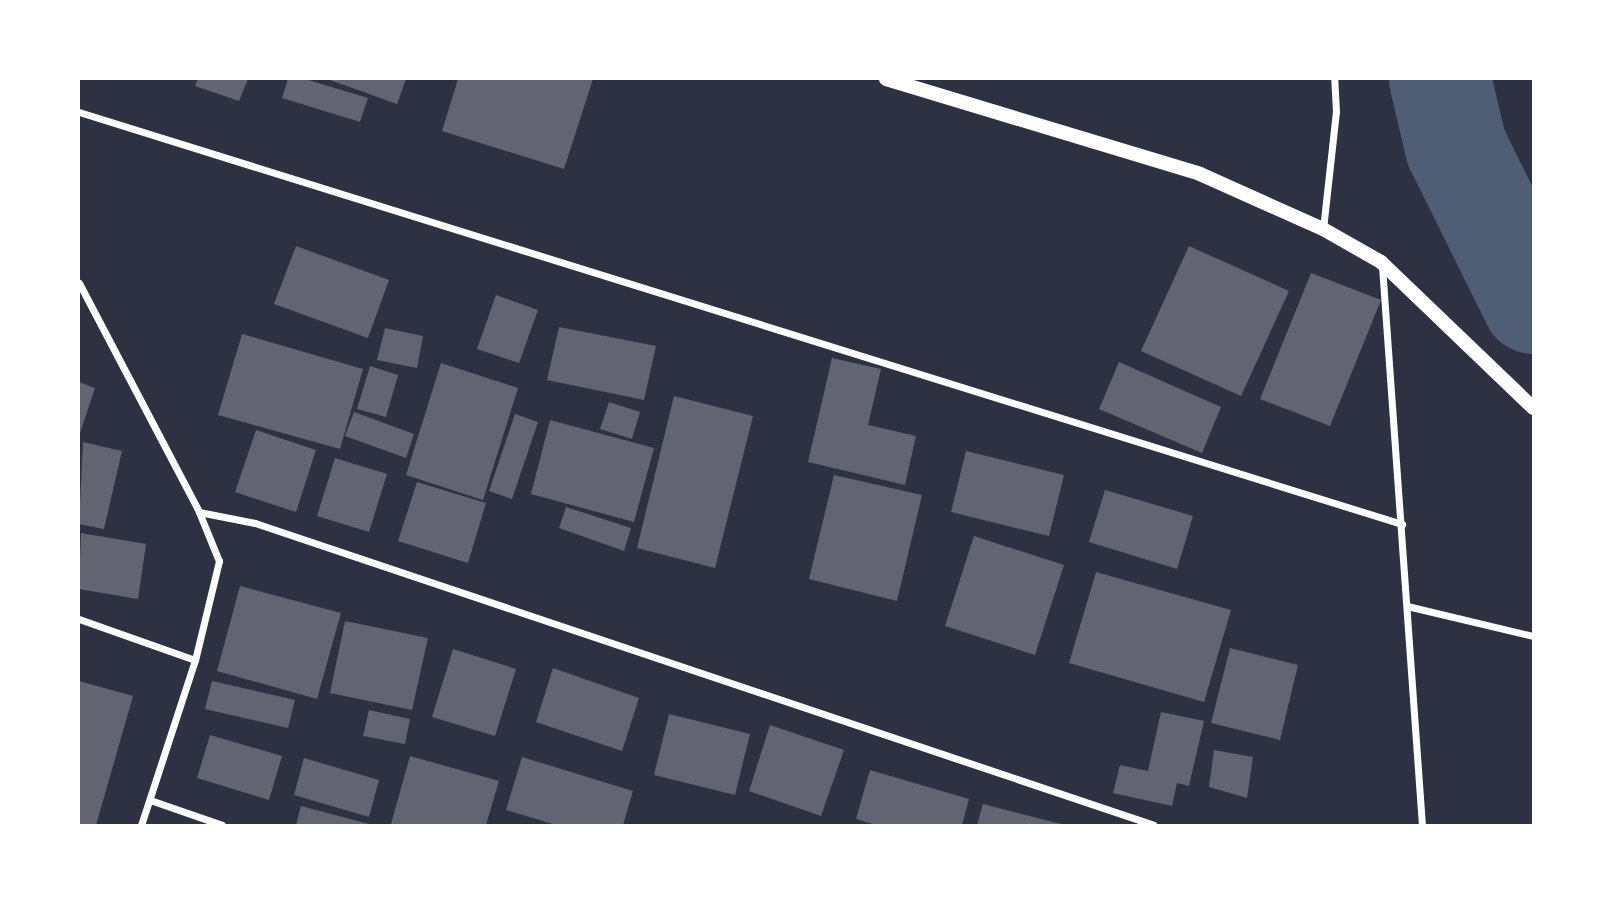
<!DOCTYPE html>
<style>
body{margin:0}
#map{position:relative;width:1612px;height:904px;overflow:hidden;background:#2d3142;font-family:"Source Serif 4",serif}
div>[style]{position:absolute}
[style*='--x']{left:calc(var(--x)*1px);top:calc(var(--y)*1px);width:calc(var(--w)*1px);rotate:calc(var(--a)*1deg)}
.river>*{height:102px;margin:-51px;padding:0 51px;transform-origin:51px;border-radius:51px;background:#4f5d75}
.building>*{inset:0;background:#626471}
.minor>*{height:7px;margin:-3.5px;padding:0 3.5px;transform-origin:3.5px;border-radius:3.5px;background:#fff}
.secondary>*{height:14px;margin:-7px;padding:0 7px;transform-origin:7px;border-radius:7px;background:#fff}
span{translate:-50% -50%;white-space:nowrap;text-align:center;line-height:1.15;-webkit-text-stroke:5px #fff;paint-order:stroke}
.frame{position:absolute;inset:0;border:80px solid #fff;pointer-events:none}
</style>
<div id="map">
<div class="river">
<i style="--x:1440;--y:79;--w:70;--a:76.8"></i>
<i style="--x:1456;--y:147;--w:174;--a:63.7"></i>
</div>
<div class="building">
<i style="clip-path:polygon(198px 79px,248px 79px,239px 101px,195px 86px)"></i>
<i style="clip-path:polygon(288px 79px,305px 79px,368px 98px,360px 122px,282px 98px)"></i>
<i style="clip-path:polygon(327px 79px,406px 79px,397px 104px)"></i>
<i style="clip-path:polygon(458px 79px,593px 79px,564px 169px,442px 131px)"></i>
<i style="clip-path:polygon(296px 246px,389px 280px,368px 338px,274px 304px)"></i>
<i style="clip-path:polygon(1189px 246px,1289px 291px,1241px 396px,1141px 351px)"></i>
<i style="clip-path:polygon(1311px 273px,1381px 300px,1330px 426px,1260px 399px)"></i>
<i style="clip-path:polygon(496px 295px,538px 310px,519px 363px,477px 349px)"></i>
<i style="clip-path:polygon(559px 327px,656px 346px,644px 400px,547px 380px)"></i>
<i style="clip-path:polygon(385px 328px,423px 336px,417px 368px,377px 360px)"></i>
<i style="clip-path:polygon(242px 334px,363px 369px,340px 449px,218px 415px)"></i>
<i style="clip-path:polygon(832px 358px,881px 369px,868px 425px,916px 436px,905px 485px,808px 462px)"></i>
<i style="clip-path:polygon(1119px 362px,1221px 407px,1202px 453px,1099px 409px)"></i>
<i style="clip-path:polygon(441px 363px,518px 388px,483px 500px,406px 475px)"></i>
<i style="clip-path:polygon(370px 366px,398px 375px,386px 417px,357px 409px)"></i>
<i style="clip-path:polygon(79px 382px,95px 388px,79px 436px)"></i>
<i style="clip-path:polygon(674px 396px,753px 416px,715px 568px,637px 548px)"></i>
<i style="clip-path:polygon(609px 402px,640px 412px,632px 439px,600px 429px)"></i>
<i style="clip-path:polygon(354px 412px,414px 434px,406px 458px,345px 436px)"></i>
<i style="clip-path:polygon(515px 414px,538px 422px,512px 499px,489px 491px)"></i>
<i style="clip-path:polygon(550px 420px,654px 448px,634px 522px,531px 494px)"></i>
<i style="clip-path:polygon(256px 430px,316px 450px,296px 512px,235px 492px)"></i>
<i style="clip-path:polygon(83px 442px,122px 451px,104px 529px,79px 524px)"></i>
<i style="clip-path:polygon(966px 451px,1064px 475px,1049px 536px,951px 512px)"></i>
<i style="clip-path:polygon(335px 458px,387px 474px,369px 532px,317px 516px)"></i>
<i style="clip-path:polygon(834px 475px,922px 495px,897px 601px,809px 579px)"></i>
<i style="clip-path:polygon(417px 482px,486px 503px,468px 563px,398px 541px)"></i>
<i style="clip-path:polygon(1105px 490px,1193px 516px,1177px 569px,1089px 542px)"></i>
<i style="clip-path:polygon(566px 507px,631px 528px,624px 551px,559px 528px)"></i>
<i style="clip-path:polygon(81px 533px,146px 544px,138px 599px,79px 589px)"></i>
<i style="clip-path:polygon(974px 536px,1064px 565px,1035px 655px,945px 626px)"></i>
<i style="clip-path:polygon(1096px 572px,1231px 610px,1204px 702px,1069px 663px)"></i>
<i style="clip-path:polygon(240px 586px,341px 613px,317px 699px,217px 671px)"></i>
<i style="clip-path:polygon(345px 621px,428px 638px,412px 710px,330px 693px)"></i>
<i style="clip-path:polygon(1230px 648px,1298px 665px,1280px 740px,1211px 723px)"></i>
<i style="clip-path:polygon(453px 649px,516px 669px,495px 736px,432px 717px)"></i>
<i style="clip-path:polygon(553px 668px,639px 698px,622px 751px,536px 722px)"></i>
<i style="clip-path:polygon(79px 681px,133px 696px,96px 825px,79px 825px)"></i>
<i style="clip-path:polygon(212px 681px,295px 700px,288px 728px,205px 709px)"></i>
<i style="clip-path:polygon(369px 710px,410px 719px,405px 744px,363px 736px)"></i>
<i style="clip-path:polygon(1161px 712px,1204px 721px,1189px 786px,1177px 783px,1172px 806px,1113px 793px,1120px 765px,1148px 771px)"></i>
<i style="clip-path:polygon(669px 714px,750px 734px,735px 795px,654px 775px)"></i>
<i style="clip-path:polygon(770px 725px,844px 750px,821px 816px,749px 791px)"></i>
<i style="clip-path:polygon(210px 735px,282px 756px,269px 800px,197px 778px)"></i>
<i style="clip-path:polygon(1214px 750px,1253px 757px,1247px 798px,1209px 787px)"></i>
<i style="clip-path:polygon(410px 756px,499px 781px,486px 825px,391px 824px)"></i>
<i style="clip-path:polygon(522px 757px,633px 791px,623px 825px,556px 825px,506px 810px)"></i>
<i style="clip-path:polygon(304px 758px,379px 780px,369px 817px,294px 795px)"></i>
<i style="clip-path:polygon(870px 770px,969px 799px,962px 825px,876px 825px,856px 819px)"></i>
<i style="clip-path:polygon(983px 804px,1061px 824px,1061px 825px,977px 825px)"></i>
<i style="clip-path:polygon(301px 806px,369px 824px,369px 825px,296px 825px)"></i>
</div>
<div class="minor">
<i style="--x:79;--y:112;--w:1386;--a:17.3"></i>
<i style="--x:1323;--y:229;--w:118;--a:-83.7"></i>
<i style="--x:1336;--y:112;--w:33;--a:-93"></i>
<i style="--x:1382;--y:266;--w:560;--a:85.91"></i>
<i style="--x:79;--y:283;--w:259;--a:62.3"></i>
<i style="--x:199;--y:512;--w:53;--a:67.8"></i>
<i style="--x:219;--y:561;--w:102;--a:103.6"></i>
<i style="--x:195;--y:660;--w:174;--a:108.1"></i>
<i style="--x:199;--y:512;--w:57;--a:11.1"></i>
<i style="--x:255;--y:523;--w:948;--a:18.57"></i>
<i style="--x:1407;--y:606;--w:130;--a:13.4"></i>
<i style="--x:79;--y:619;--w:123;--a:19.5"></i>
<i style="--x:150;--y:800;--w:76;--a:19.1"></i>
</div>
<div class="secondary">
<i style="--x:886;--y:79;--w:328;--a:16.8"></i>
<i style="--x:1200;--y:174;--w:135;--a:24.1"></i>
<i style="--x:1323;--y:229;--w:67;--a:29.6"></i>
<i style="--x:1381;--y:262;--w:211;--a:43.8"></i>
</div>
<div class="frame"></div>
</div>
